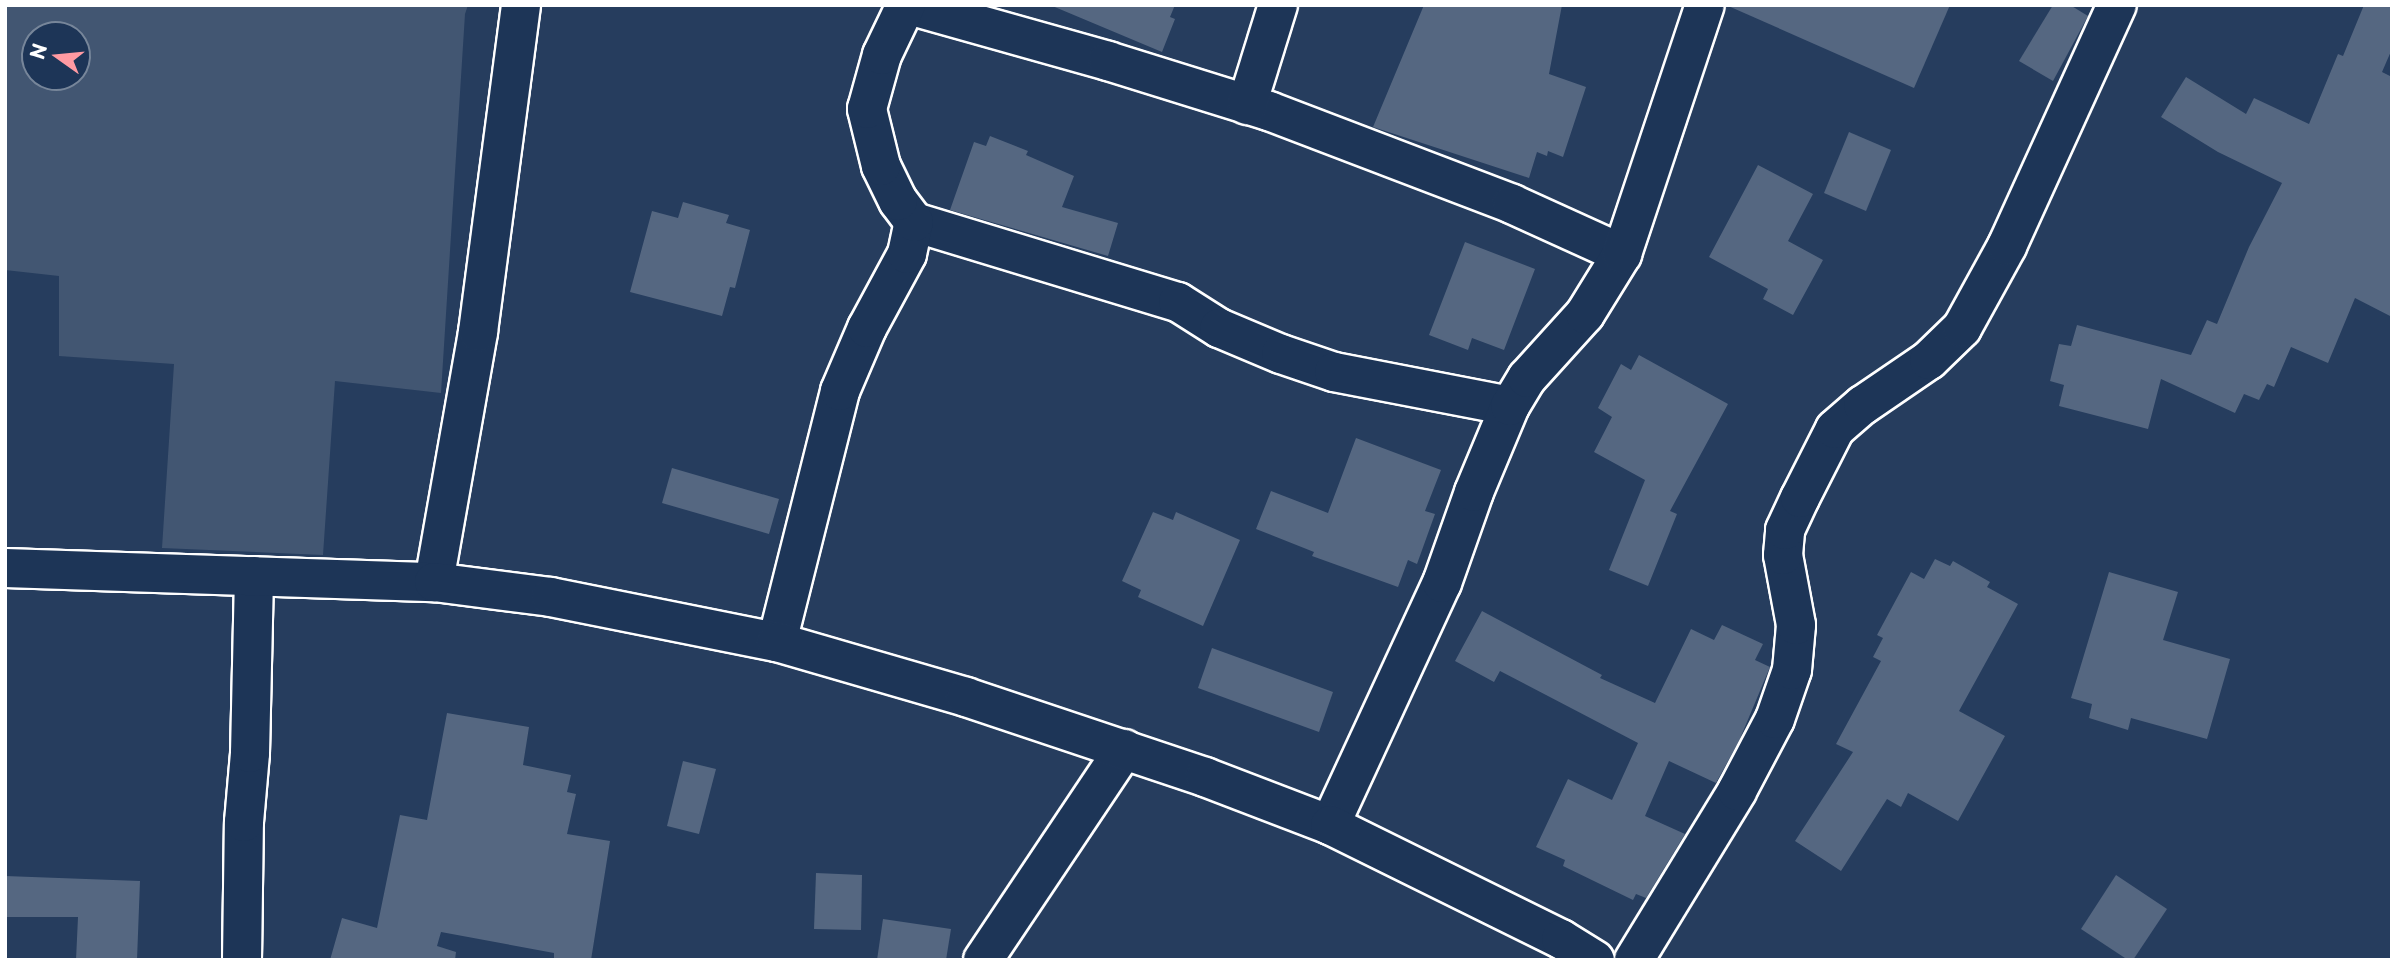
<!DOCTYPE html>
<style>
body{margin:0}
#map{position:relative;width:2397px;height:965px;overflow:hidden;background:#263d5e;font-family:"Playpen Sans",sans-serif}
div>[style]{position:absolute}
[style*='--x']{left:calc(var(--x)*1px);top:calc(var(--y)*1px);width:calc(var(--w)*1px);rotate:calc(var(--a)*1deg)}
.green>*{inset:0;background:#425672}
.building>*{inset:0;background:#556781}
.roads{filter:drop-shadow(2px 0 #fff) drop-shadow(-2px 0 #fff) drop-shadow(0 2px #fff) drop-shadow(0 -2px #fff)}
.minor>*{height:38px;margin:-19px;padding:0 19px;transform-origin:19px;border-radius:19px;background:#1d3557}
.tertiary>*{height:38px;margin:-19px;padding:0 19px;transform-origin:19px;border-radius:19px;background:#1d3557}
span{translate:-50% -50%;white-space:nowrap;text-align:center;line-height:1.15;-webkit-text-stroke:7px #1d3557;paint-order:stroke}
.frame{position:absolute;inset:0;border:7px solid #fff;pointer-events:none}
.north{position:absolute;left:21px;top:21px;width:70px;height:70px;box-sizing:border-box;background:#1d3557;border:2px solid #77869a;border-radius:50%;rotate:285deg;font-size:19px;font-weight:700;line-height:28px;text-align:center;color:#fff}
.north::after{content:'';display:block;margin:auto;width:24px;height:32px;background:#ff9aa2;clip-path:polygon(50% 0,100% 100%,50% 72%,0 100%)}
</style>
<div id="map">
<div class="green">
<i style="clip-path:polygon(evenodd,5px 5px,468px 5px,465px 14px,441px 393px,335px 381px,323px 555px,162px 548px,174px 364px,59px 356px,59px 276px,5px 270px,5px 5px,35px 35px,77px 35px,77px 77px,35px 77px,35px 35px)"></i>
</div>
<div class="building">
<i style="clip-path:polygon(1050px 5px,1175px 5px,1170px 17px,1175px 19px,1162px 52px)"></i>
<i style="clip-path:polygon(1424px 5px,1562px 5px,1549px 74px,1586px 87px,1563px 157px,1548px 151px,1547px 156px,1537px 152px,1529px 178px,1373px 127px)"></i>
<i style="clip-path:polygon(1726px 5px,1950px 5px,1914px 88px)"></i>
<i style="clip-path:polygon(2053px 5px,2070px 5px,2088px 16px,2053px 81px,2019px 61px)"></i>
<i style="clip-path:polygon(2364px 5px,2392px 5px,2392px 49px,2382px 72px,2392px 77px,2392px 317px,2355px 298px,2328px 363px,2291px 347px,2274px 387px,2267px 384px,2259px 400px,2244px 394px,2235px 413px,2161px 379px,2148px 429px,2059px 406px,2064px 385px,2050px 381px,2059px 344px,2071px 346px,2077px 325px,2191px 355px,2207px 320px,2217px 324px,2249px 247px,2282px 183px,2218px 152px,2161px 117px,2186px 77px,2246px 114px,2254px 98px,2309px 124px,2338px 54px,2343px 56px)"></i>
<i style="clip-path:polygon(1849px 132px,1891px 150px,1866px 211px,1824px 193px)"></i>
<i style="clip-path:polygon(990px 136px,1028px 151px,1026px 155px,1074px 176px,1062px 207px,1118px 223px,1108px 256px,950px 210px,974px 142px,986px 146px)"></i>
<i style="clip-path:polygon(1758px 165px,1813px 194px,1788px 241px,1823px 260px,1793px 315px,1763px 299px,1768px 289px,1709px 257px)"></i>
<i style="clip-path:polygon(683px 202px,729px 215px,726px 223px,750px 230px,735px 288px,730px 287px,722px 316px,630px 292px,652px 211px,678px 218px)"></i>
<i style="clip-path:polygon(1465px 242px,1535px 269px,1504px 350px,1472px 338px,1468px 350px,1429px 335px)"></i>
<i style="clip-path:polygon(1639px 355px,1728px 404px,1670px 511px,1677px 514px,1648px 586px,1609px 570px,1645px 480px,1594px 452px,1612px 417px,1598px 408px,1621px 364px,1631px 370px)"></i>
<i style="clip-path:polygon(1356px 438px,1441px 470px,1425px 511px,1435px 514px,1417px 564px,1408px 560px,1398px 587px,1312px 556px,1314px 552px,1256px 529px,1271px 491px,1328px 513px)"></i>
<i style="clip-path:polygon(672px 468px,779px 499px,769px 534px,662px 503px)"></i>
<i style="clip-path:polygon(1153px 512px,1173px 520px,1176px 512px,1240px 540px,1203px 626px,1138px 597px,1141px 590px,1122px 581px)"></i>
<i style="clip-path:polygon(1935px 559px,1950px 566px,1953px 561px,1990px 582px,1987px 587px,2018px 604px,1959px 711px,2005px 736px,1958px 821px,1908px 793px,1901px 807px,1887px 799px,1841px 871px,1795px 841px,1853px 752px,1836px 744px,1881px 661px,1873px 657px,1883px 638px,1877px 635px,1911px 572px,1924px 579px)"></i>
<i style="clip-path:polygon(2109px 572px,2178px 592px,2163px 640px,2230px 659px,2207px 739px,2131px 718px,2128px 730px,2089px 718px,2092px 704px,2071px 698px)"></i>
<i style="clip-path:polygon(1482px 611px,1602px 675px,1600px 678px,1655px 703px,1691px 629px,1714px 640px,1722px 625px,1763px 644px,1755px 660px,1770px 667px,1739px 741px,1716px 783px,1669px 761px,1645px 816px,1685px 834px,1646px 898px,1636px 894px,1633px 900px,1563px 866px,1565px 860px,1536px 847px,1568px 779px,1612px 800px,1638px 743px,1500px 671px,1494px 682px,1455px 661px)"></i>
<i style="clip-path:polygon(1212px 648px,1333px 692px,1319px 732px,1198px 688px)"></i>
<i style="clip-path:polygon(447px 713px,529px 727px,523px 765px,571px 775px,567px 792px,576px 794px,567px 834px,610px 841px,591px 960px,554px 960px,554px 953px,441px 932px,437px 946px,456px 952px,455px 960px,330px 960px,342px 918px,377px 928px,400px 815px,427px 820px)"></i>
<i style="clip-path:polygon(683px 761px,716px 769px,699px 834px,667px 826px)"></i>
<i style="clip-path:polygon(816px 873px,862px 875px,861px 930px,814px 929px)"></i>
<i style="clip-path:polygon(2116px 875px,2167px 909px,2133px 960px,2128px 960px,2081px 929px)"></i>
<i style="clip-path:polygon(5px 876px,140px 881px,137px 960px,76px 960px,78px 917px,5px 917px)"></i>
<i style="clip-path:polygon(883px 919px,951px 929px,946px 960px,877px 960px)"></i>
</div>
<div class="roads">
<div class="minor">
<i style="--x:909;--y:5;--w:207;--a:15.7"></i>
<i style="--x:1108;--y:61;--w:169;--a:17.3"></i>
<i style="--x:1269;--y:111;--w:260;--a:20.9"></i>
<i style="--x:1512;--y:204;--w:121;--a:24.4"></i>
<i style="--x:1247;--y:105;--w:105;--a:-72.8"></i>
<i style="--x:914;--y:222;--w:276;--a:16.9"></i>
<i style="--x:1178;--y:302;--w:49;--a:32.4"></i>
<i style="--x:1219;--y:328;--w:67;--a:22.8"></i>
<i style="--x:1281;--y:354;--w:56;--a:18.8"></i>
<i style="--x:1334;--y:372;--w:179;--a:10.9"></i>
<i style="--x:434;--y:582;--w:254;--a:-80"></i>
<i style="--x:478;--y:332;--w:330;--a:-82.5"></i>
<i style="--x:777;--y:642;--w:259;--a:-75.9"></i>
<i style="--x:840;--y:391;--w:69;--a:-66.8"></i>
<i style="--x:867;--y:328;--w:84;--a:-61.6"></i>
<i style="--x:907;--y:254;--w:33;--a:-78"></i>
<i style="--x:914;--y:222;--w:26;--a:-127"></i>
<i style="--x:898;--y:201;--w:39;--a:-116"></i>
<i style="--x:881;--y:166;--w:59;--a:-103.8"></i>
<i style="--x:867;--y:109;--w:56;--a:-74.5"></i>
<i style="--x:882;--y:55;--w:55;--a:-64.4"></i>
<i style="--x:1330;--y:825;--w:267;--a:-65.2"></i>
<i style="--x:1442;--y:583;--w:96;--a:-70.6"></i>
<i style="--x:1474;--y:492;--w:93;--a:-67.3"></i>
<i style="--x:1510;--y:406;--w:33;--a:-59"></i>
<i style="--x:1527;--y:378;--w:86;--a:-47.8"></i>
<i style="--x:1585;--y:314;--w:70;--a:-58.3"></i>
<i style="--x:1622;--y:254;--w:262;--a:-71.6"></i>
<i style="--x:242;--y:960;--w:138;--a:-89.2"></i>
<i style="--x:244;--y:822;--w:69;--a:-85"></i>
<i style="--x:250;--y:753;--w:177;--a:-88.7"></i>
<i style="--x:983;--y:960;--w:254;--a:-56.2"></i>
<i style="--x:1634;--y:960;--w:198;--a:-58.6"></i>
<i style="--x:1737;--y:791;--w:81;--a:-62.2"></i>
<i style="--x:1775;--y:719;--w:52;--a:-70.9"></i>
<i style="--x:1792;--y:670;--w:45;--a:-84.9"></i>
<i style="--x:1796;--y:625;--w:71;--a:-100.5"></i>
<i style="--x:1783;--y:555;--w:25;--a:-85"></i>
<i style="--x:1785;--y:530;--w:35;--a:-65"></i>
<i style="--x:1800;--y:498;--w:77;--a:-63.1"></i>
<i style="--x:1835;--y:429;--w:37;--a:-41"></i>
<i style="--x:1863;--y:405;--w:80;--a:-34.3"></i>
<i style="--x:1929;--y:360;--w:46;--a:-44.1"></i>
<i style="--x:1962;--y:328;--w:94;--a:-61.2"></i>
<i style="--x:2007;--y:246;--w:265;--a:-65.5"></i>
</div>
<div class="tertiary">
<i style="--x:5;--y:568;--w:429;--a:1.9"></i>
<i style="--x:434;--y:582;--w:118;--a:7.3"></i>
<i style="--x:551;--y:597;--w:230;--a:11.3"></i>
<i style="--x:777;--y:642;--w:197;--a:16.2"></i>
<i style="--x:966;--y:697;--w:252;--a:18.5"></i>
<i style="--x:1205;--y:777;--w:134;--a:21"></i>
<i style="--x:1330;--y:825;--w:258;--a:26.3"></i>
<i style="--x:1561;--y:939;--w:40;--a:32"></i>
</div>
</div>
<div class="frame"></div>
<div class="north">N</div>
</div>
